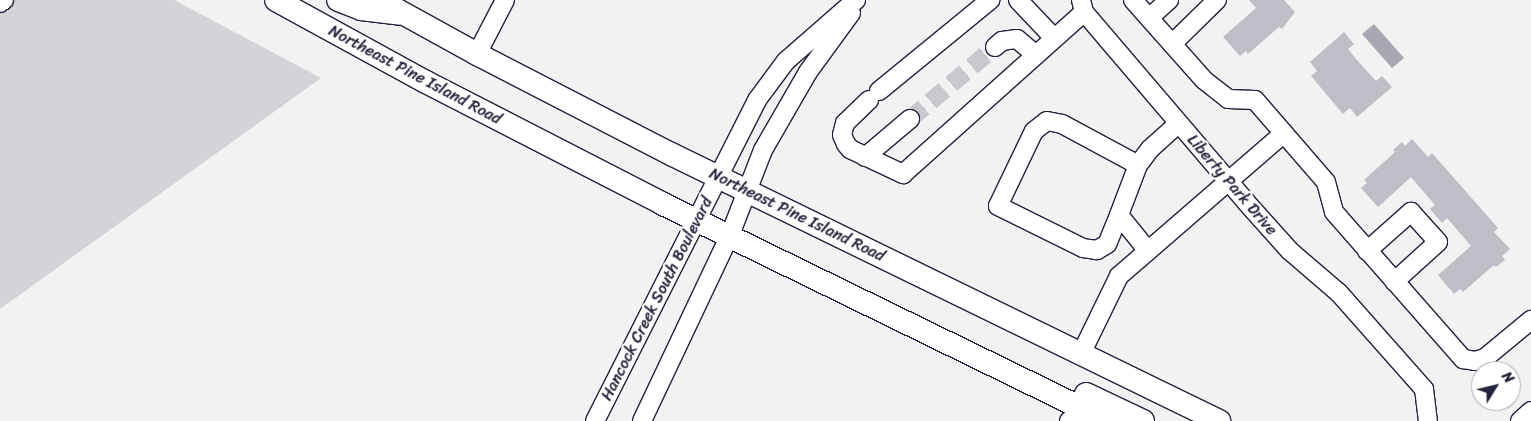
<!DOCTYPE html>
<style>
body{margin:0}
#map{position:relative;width:1531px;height:421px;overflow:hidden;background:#f2f2f3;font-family:Sriracha,sans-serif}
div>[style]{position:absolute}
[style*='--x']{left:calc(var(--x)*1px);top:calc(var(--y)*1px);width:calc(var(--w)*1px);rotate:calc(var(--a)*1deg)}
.green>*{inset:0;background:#d3d3d8}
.water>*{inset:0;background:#a8a8b2}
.building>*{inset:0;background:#bebec6}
.minor-tunnel>*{height:18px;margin-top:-9px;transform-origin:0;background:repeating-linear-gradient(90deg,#c8c8ce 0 18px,transparent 0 27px)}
.roads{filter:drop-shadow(1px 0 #22223b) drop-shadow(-1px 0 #22223b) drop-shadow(0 1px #22223b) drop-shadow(0 -1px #22223b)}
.minor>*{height:18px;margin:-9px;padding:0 9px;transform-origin:9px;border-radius:9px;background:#fff}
.major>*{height:22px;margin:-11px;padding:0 11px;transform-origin:11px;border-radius:11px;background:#fff}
span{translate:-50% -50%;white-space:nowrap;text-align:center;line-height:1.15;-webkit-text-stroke:4.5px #fff;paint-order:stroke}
.street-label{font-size:16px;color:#22223b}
.north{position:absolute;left:1471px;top:361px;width:50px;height:50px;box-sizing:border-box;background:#fff;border:1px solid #a7a7b1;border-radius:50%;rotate:54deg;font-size:14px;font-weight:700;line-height:20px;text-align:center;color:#22223b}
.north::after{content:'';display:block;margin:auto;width:18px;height:22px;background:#22223b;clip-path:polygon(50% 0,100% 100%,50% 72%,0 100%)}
</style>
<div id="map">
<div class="green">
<i style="clip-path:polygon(0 0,174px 0,321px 78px,0 309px)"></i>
</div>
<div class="water">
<i style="clip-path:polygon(1374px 24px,1404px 58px,1392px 68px,1362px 34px)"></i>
</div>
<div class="building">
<i style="clip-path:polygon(1249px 0,1284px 0,1295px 12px,1282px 29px,1279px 27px,1248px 54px,1246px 51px,1240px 56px,1223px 37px,1256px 8px)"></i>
<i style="clip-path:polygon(1344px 32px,1354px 44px,1348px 49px,1356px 59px,1376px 81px,1382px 76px,1392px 87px,1357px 117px,1350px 108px,1343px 114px,1311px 76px,1317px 71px,1310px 62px)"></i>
<i style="clip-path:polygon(1412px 139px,1428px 157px,1432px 153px,1498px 228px,1494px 232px,1510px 249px,1502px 256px,1505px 260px,1496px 267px,1494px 265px,1463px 292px,1460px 289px,1454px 294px,1438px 275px,1471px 246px,1447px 218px,1442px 223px,1430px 209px,1435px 205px,1411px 177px,1378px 207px,1361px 188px,1367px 183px,1364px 180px,1395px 152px,1393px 150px,1402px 142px,1405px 146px)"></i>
</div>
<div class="minor-tunnel">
<i style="--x:910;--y:119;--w:111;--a:-40.3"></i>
</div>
<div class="roads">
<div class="minor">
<i style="--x:1018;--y:0;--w:52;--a:46.5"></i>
<i style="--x:1081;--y:0;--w:12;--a:76"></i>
<i style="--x:1084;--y:12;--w:250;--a:49.5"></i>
<i style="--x:1246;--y:202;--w:66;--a:48.1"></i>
<i style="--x:1290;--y:251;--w:65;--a:40.6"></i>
<i style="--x:1339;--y:293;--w:128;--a:48.5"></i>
<i style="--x:1424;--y:389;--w:32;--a:83"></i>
<i style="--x:1133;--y:0;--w:107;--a:48.4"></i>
<i style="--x:1204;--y:80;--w:31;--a:38"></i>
<i style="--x:1228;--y:99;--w:27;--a:2"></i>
<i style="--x:1255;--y:100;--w:108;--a:49.1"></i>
<i style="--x:1326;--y:182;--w:31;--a:75"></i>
<i style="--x:1334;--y:212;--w:196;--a:48.7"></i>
<i style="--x:1463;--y:359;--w:12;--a:9"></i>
<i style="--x:1475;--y:361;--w:10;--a:-17"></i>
<i style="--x:1485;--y:358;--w:60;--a:-39.6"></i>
<i style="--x:0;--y:3;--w:5;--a:-37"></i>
<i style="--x:1149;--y:18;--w:27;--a:-42"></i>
<i style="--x:1172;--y:44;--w:63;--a:-44.4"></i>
<i style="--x:995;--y:47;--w:9;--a:-41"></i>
<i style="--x:1002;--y:41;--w:15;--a:-8"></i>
<i style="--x:1017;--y:39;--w:25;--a:40"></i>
<i style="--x:477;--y:54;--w:61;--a:-62.6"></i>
<i style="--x:879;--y:91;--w:144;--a:-39.3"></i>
<i style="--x:869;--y:100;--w:33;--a:136"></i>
<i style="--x:845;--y:123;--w:12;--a:104"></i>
<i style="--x:842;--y:135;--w:10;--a:66"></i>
<i style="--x:846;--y:144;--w:6;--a:51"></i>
<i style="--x:850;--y:149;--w:59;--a:25.3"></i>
<i style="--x:903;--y:174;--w:243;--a:-41.8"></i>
<i style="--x:865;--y:157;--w:59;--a:-40.2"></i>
<i style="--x:1119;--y:215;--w:31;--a:112"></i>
<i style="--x:1107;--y:244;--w:12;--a:149"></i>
<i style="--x:1097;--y:250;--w:14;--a:-172"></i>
<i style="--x:1083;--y:248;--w:95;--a:-153.7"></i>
<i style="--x:998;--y:206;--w:83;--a:-64.4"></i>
<i style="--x:1034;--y:131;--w:16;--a:-38"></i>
<i style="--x:1047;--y:121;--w:15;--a:11"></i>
<i style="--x:1062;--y:124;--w:86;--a:28.3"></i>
<i style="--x:1148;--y:251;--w:46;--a:-128.9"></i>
<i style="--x:1119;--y:215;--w:53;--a:-69.2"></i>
<i style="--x:1138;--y:165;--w:20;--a:-53"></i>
<i style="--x:1150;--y:149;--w:38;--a:-42"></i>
<i style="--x:1367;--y:251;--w:59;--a:-41.6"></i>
<i style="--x:1411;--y:212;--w:40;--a:48"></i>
<i style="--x:1438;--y:242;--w:59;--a:137.7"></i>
<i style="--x:1081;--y:354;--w:87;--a:-64"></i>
<i style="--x:1119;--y:276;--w:218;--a:-40.9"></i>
<i style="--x:595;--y:421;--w:360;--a:-63.2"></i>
<i style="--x:757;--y:100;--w:49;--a:-53.4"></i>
<i style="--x:786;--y:61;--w:93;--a:-41.1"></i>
<i style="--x:642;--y:421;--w:206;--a:-64.7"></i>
<i style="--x:730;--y:235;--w:91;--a:-68.8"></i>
<i style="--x:763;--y:150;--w:90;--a:-60"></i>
<i style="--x:808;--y:72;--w:73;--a:-53.9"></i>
<i style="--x:1069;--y:421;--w:18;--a:-41"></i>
<i style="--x:1520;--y:421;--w:15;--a:-42"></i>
</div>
<div class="major">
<i style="--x:276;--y:0;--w:171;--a:28.7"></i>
<i style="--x:426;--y:82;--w:267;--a:27.2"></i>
<i style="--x:663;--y:204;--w:494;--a:26"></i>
<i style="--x:338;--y:0;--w:25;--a:21"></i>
<i style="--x:361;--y:9;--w:38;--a:7"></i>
<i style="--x:379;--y:0;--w:112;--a:28.9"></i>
<i style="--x:477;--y:54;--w:218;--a:27.3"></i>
<i style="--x:671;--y:154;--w:610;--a:25.98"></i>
<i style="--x:1086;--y:394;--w:63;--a:25.3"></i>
</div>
</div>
<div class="street-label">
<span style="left:415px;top:75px;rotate:28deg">Northeast Pine Island Road</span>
<span style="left:1232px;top:185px;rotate:49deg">Liberty Park Drive</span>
<span style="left:797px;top:215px;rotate:26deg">Northeast Pine Island Road</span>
<span style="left:657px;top:299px;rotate:-63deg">Hancock Creek South Boulevard</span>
</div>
<div class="north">N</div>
</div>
